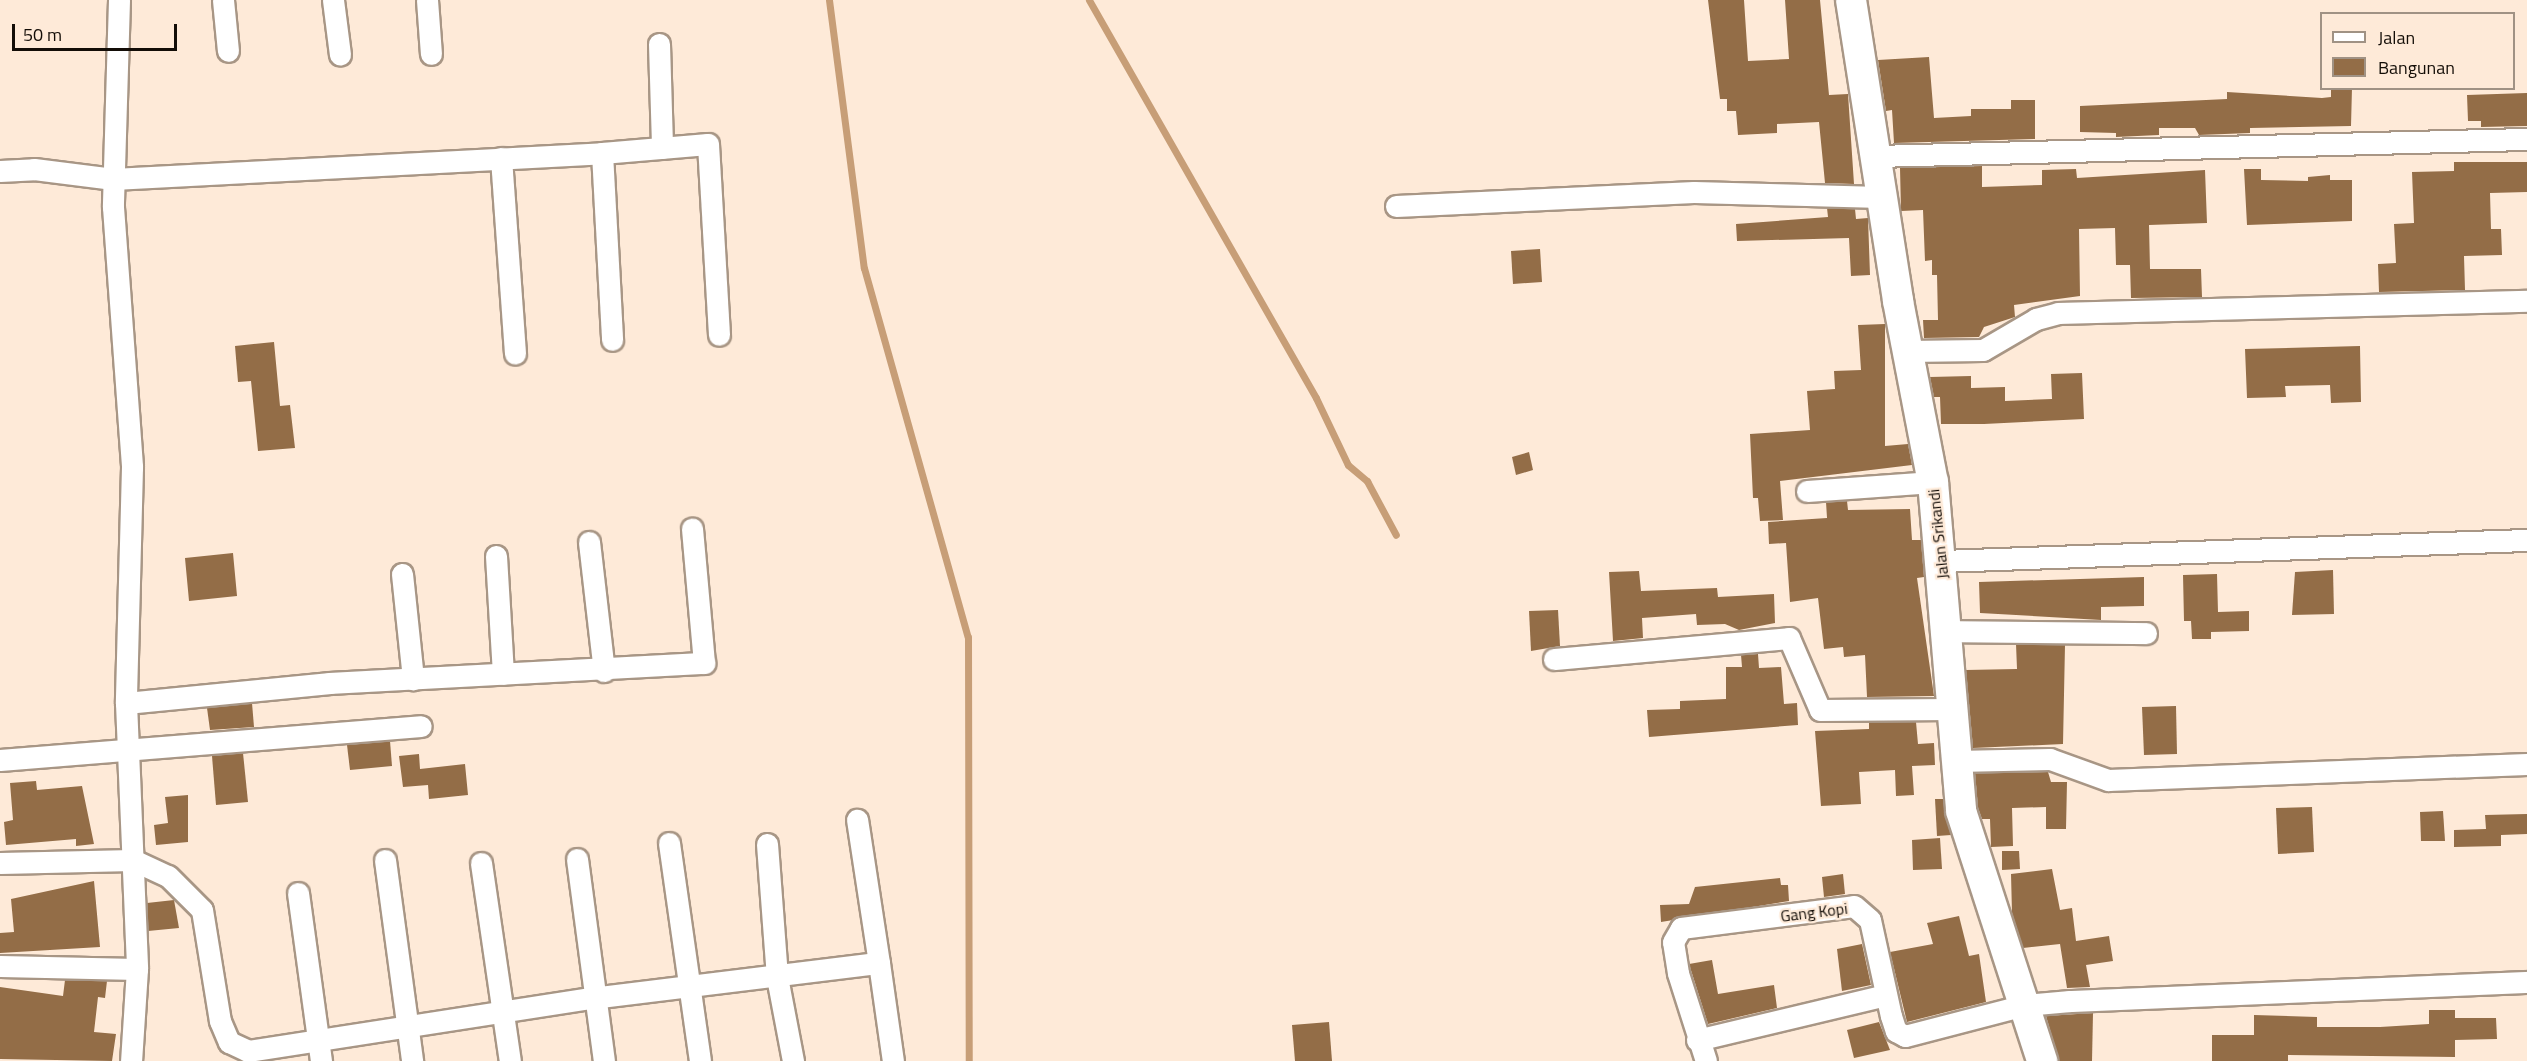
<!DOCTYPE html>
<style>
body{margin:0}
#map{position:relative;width:2527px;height:1061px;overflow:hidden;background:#feead8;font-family:"Titillium Web",sans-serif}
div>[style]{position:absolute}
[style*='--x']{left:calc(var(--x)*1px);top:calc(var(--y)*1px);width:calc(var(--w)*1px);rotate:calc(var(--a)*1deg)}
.stream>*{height:7px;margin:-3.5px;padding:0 3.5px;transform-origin:3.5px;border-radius:3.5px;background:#c79e77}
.building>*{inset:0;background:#936d47}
.roads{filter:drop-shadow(2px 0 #a89685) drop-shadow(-2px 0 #a89685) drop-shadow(0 2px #a89685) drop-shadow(0 -2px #a89685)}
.street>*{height:21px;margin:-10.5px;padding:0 10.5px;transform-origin:10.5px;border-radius:10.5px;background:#fff}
.secondary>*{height:30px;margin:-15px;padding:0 15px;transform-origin:15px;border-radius:15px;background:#fff}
span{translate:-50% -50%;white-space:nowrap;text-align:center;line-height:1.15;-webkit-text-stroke:4.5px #feead8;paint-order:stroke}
.street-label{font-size:16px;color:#130d07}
.legend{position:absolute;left:2320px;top:12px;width:195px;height:78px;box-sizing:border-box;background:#feead8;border:2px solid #a09284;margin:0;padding:8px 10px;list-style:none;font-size:18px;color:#130d07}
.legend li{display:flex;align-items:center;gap:12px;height:30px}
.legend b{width:30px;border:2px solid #a09284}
.scale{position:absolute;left:12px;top:24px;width:165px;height:27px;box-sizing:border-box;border:3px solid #130d07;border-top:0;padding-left:8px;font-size:18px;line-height:21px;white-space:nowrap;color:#130d07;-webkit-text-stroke:4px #feead8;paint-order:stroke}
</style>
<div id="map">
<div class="stream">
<i style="--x:829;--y:0;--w:270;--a:82.6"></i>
<i style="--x:864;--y:268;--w:383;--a:74.3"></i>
<i style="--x:968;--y:637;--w:424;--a:89.9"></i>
<i style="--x:1089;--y:0;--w:458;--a:60.3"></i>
<i style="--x:1316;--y:398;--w:74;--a:64.5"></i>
<i style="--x:1348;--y:465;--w:25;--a:40"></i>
<i style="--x:1367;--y:481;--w:61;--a:61.8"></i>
</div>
<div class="building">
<i style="clip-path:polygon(1708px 0,1744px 0,1748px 61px,1789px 59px,1785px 0,1820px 0,1829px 95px,1848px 94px,1854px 184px,1825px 183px,1819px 122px,1777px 124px,1777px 133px,1738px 135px,1736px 111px,1727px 111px,1727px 99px,1720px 99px)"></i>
<i style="clip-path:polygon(1929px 57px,1934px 118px,1971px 116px,1971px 109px,2011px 109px,2011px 100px,2035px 100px,2035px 139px,1894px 143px,1892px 110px,1886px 111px,1878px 60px)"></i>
<i style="clip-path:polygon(2331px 88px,2352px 88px,2351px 126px,2250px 128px,2250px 133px,2199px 135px,2195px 128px,2159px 128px,2159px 135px,2116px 137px,2116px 133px,2080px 132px,2080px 106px,2227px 99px,2227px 92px,2322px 98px,2331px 97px)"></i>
<i style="clip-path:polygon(2527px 93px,2527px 126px,2481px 127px,2481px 121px,2468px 121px,2467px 95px)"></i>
<i style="clip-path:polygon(2454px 162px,2527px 162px,2527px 192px,2490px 193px,2491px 229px,2501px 229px,2502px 255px,2464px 256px,2465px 290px,2379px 292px,2378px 264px,2396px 263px,2394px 224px,2414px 223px,2412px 172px,2454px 171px)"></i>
<i style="clip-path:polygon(1982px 166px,1982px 187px,2042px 185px,2042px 170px,2076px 169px,2077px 178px,2205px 170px,2207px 223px,2149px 225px,2150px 269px,2201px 269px,2202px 297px,2131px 298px,2130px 265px,2116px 265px,2115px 228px,2079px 229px,2080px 296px,2014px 305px,2015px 317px,1984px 327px,1979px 337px,1924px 338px,1923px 320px,1938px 320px,1937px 275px,1932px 275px,1932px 260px,1925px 261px,1923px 210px,1901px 211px,1900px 168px)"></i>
<i style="clip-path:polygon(2244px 169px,2261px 169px,2261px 180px,2308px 181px,2308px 177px,2330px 175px,2330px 180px,2352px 180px,2352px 221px,2247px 225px)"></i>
<i style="clip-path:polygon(1827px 208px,1855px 209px,1856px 219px,1868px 218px,1870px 275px,1851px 276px,1849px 238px,1737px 241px,1736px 224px,1828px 217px)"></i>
<i style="clip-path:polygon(1540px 249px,1542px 282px,1513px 284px,1511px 251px)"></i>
<i style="clip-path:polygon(1885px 324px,1885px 446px,1908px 444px,1912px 465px,1780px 481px,1783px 520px,1760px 521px,1758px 498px,1753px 498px,1750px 434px,1810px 430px,1807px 391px,1835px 389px,1834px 371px,1861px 370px,1858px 325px)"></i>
<i style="clip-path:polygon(274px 342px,280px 406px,290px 405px,295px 448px,258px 451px,251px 381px,238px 382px,235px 346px)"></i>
<i style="clip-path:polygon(2360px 346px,2361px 402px,2331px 403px,2330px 385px,2285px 386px,2286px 397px,2247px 398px,2245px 349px)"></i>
<i style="clip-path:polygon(2082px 373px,2084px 419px,1984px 424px,1941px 424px,1940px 397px,1934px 397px,1930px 377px,1971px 376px,1971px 388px,2005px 387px,2005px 401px,2052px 399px,2051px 374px)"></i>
<i style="clip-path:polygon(1529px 452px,1533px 470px,1516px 475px,1512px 457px)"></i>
<i style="clip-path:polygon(1847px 501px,1848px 510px,1910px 509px,1912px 540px,1921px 540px,1924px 577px,1917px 578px,1934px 696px,1867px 697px,1865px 655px,1844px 657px,1843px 647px,1824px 649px,1818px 598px,1790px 602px,1786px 543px,1769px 544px,1768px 522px,1827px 518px,1826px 502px)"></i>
<i style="clip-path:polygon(233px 553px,237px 596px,189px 601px,185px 558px)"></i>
<i style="clip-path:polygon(2333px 570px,2334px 614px,2292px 615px,2295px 572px)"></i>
<i style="clip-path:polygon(1639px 571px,1641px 591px,1717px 588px,1718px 597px,1774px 594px,1775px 623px,1739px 630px,1725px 624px,1697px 625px,1696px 614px,1642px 618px,1643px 638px,1613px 641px,1609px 572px)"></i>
<i style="clip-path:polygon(2217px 574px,2218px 612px,2249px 611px,2249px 631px,2211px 632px,2211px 639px,2192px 639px,2191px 621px,2184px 621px,2183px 575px)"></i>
<i style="clip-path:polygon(2144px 577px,2144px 606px,2101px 607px,2101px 620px,1980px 613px,1979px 582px)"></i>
<i style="clip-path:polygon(1558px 610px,1560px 646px,1531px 651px,1529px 611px)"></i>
<i style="clip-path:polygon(2016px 644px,2065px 645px,2063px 744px,1973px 748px,1966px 670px,2017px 669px)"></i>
<i style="clip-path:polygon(1758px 654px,1759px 668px,1781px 667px,1784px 704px,1797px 703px,1798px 725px,1649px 737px,1647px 710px,1680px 709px,1680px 701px,1726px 699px,1726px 667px,1742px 667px,1741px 655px)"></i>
<i style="clip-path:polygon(252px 703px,254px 727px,210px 730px,207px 708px)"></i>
<i style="clip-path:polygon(2176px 706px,2177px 754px,2144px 755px,2142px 707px)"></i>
<i style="clip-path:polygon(1869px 722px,1916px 722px,1918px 744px,1934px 743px,1935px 765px,1912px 766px,1914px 795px,1896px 796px,1895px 770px,1859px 772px,1861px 804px,1821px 806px,1815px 731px,1869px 729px)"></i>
<i style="clip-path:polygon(390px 741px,392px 766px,350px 770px,347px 745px)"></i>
<i style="clip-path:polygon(243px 753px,248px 802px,216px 805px,212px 756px)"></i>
<i style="clip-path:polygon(419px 754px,420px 769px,465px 764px,468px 795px,429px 799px,428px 785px,403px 787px,399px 756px)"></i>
<i style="clip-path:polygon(2048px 772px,2051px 782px,2067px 782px,2066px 829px,2046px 829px,2046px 807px,2012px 808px,2013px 846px,1991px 847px,1990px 819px,1982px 819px,1978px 808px,1975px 773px)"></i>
<i style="clip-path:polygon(36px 781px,37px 790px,82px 786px,94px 844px,76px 846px,76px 839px,6px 845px,4px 822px,13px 820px,10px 783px)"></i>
<i style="clip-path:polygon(188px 795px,188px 842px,156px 845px,154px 825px,168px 823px,165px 797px)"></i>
<i style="clip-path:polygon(1935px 799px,1943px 799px,1951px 835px,1937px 836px)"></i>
<i style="clip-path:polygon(2312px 807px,2314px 852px,2278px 854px,2276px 808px)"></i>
<i style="clip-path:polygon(2443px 811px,2445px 841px,2421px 841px,2420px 812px)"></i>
<i style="clip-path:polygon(2527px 814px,2527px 834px,2501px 835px,2501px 846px,2454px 847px,2454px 830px,2486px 829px,2485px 815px)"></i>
<i style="clip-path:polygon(1940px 838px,1942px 869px,1913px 870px,1912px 840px)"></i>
<i style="clip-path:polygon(2002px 851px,2019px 851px,2020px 869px,2002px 870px)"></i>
<i style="clip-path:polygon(2052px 869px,2060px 910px,2072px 908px,2076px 941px,2109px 936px,2113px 961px,2086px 965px,2090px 987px,2067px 988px,2060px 944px,2023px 948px,2012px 913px,2011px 874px)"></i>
<i style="clip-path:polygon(1843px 874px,1845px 894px,1824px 897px,1822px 877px)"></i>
<i style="clip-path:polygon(1780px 878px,1781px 885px,1788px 885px,1789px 901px,1661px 922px,1660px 905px,1689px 904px,1695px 887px)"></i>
<i style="clip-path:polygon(94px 881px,100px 947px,0 953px,0 933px,14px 932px,11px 899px)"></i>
<i style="clip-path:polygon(174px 900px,179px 928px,148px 931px,147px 903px)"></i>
<i style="clip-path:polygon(1959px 916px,1969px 956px,1979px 954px,1986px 1002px,1907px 1022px,1890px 952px,1933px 944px,1927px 923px)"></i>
<i style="clip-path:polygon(1862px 944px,1871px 985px,1842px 991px,1837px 949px)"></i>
<i style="clip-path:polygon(1712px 960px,1718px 994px,1774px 985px,1777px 1008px,1708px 1024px,1689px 964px)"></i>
<i style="clip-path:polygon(65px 980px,107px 981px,105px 998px,98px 997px,94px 1032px,116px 1034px,112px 1061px,0 1059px,0 987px,63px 996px)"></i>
<i style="clip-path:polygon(2429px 1010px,2455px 1010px,2455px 1018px,2496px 1018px,2497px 1039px,2455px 1040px,2455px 1057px,2288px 1055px,2288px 1061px,2212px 1061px,2212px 1035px,2254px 1035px,2254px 1015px,2317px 1017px,2317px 1027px,2380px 1027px,2429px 1024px)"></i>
<i style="clip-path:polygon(2093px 1013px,2092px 1061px,2059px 1061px,2046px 1016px)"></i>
<i style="clip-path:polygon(1329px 1022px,1332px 1061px,1295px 1061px,1292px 1025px)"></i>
<i style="clip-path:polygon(1879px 1022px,1890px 1050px,1854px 1058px,1847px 1030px)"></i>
</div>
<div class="roads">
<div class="street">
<i style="--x:119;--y:0;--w:207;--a:91.7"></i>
<i style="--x:113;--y:207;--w:261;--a:85.8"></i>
<i style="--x:132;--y:467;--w:236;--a:91.5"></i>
<i style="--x:126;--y:703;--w:266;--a:87.6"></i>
<i style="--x:137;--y:969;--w:92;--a:93.7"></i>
<i style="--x:223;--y:0;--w:51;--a:84.4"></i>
<i style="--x:333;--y:0;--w:55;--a:82.7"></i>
<i style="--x:427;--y:0;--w:54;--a:85.8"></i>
<i style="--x:659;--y:44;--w:104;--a:88.3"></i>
<i style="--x:602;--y:153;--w:106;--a:-4.9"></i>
<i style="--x:708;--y:144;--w:191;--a:86.7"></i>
<i style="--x:1876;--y:156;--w:651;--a:-1.5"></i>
<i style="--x:501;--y:158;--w:196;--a:85.9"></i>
<i style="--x:0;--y:171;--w:34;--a:-3"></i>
<i style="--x:34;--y:169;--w:80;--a:7.2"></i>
<i style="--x:113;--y:179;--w:490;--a:-3"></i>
<i style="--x:602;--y:153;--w:187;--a:86.9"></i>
<i style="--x:1396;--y:206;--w:298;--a:-2.7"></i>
<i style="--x:1694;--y:192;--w:187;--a:1.5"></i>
<i style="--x:1907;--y:351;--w:76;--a:-0.8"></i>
<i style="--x:1983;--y:350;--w:61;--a:-30.3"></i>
<i style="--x:2036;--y:319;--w:23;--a:-15"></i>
<i style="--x:2058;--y:313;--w:469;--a:-1.5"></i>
<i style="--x:1807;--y:491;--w:126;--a:-4.1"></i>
<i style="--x:589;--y:542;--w:130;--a:83.4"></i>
<i style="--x:496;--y:556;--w:118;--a:86.6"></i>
<i style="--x:1942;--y:561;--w:585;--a:-2.06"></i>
<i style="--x:402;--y:574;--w:106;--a:84"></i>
<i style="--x:1945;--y:631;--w:201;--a:0.6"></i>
<i style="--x:1554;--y:659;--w:236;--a:-5.1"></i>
<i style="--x:1789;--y:638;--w:78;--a:66.7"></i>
<i style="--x:1820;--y:710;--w:133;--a:-0.4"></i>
<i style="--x:126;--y:703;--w:205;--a:-5.6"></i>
<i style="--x:330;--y:683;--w:375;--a:-3.1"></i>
<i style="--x:704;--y:663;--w:135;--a:-95.1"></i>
<i style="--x:0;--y:760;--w:422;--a:-4.6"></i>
<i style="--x:1956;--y:761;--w:94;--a:-1.2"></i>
<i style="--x:2050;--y:759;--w:62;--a:19.9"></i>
<i style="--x:2108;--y:780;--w:419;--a:-2.2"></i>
<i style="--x:669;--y:843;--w:220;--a:81.9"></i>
<i style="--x:767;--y:844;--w:133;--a:85.7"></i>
<i style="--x:777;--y:977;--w:86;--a:79.2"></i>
<i style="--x:577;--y:859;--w:204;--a:82.4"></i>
<i style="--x:385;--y:860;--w:203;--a:82.3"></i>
<i style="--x:0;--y:863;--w:133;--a:-1.3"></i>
<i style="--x:133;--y:860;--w:38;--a:25"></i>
<i style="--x:168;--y:876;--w:48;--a:45"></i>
<i style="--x:202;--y:910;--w:112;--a:80.8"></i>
<i style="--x:220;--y:1021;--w:23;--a:67"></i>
<i style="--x:229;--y:1042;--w:21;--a:25"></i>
<i style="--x:248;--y:1051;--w:348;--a:-8.8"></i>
<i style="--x:592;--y:998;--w:289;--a:-7"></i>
<i style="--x:879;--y:963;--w:145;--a:-98.7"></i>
<i style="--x:481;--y:863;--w:200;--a:81.7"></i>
<i style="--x:298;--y:893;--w:170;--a:82.2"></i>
<i style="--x:879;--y:963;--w:99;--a:81.9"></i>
<i style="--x:0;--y:966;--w:137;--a:1.3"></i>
<i style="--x:1697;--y:1040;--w:194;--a:-13.4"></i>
<i style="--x:1706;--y:1061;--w:92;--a:-107.7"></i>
<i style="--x:1678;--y:973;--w:31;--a:-99"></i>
<i style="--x:1673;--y:942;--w:16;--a:-60"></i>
<i style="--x:1681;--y:928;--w:174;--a:-7.2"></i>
<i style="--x:1854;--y:906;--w:21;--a:41"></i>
<i style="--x:1870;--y:920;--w:98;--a:77.7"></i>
<i style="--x:1891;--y:1016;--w:16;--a:72"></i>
<i style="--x:1896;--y:1031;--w:10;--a:29"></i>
<i style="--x:1905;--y:1036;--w:124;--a:-14.5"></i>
<i style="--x:2025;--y:1005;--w:45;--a:-5.1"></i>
<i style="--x:2070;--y:1001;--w:457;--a:-2.4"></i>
</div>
<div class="secondary">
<i style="--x:1851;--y:0;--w:305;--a:81.1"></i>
<i style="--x:1898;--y:301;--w:184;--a:79.1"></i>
<i style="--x:1933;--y:482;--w:330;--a:85.1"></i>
<i style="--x:1961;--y:811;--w:263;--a:72"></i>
</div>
</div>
<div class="street-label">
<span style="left:1938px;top:534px;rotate:-96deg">Jalan Srikandi</span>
<span style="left:1814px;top:912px;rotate:-7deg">Gang Kopi</span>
</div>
<ul class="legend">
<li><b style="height:8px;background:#fff"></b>Jalan</li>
<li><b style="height:16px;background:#936d47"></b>Bangunan</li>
</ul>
<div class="scale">50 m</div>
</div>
